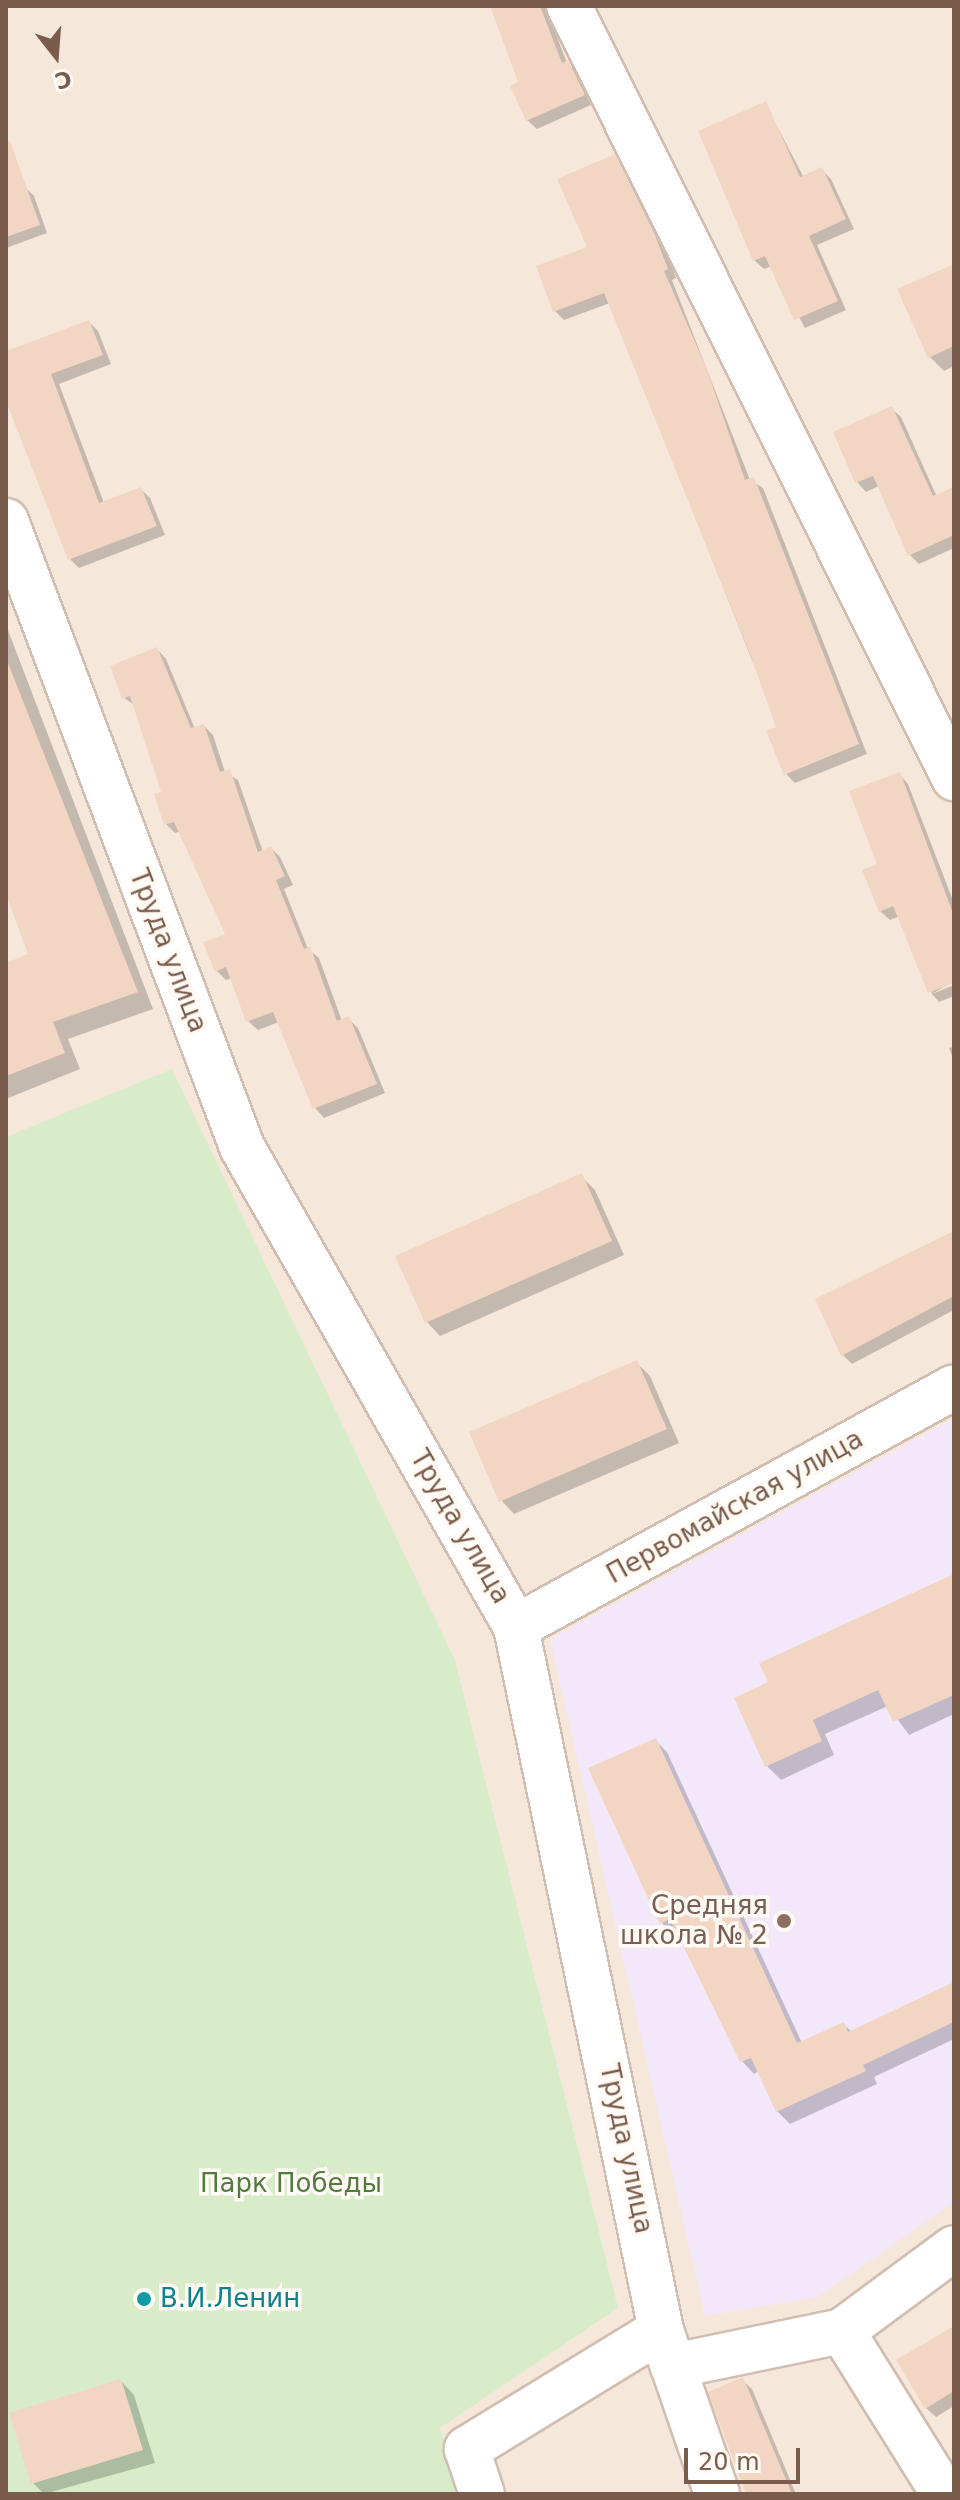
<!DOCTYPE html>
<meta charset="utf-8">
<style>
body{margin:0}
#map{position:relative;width:960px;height:2500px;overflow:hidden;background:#fdf6ec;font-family:"DejaVu Sans",sans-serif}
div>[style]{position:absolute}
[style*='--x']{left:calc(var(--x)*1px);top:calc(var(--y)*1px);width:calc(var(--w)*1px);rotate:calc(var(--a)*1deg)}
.residential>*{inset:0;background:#f5e8da}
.education>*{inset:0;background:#f3e8fa}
.green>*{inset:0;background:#d8ecc9}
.shadow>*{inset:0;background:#0003}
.building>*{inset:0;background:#f3d5c3}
.roads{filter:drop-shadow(2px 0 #d1beb0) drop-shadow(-2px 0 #d1beb0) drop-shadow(0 2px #d1beb0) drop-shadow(0 -2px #d1beb0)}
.minor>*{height:44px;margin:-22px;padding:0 22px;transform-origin:22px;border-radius:22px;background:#fff}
.dots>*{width:22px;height:22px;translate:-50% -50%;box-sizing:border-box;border:4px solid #fffaf3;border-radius:50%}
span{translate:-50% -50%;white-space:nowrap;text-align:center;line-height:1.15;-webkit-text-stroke:7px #fffaf3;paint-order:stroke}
.street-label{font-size:26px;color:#7a5c4d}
.education-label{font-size:26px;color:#785e54}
.right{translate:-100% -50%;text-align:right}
.park-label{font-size:26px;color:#537a41}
.culture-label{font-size:26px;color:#0d838f}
.left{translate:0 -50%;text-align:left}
.frame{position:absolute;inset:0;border:8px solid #7a5c4d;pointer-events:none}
.north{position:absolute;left:16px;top:16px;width:80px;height:80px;-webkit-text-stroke:6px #fffaf3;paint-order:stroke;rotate:163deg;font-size:22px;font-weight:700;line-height:32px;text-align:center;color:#7a5c4d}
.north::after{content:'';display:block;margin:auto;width:28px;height:36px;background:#7a5c4d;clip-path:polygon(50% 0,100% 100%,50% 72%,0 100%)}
.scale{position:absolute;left:684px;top:2448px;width:116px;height:36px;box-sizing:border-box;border:4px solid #7a5c4d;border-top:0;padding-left:10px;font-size:24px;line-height:28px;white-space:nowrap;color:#7a5c4d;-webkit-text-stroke:6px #fffaf3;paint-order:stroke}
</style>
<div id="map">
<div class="residential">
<i style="clip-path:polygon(6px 6px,954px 6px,954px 2494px,6px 2494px)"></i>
</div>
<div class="education">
<i style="clip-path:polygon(954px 1418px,954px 2202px,818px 2297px,705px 2316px,550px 1639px)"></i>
</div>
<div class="green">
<i style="clip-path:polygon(172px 1069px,455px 1660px,618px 2308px,440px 2428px,458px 2494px,6px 2494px,6px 1137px)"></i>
</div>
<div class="shadow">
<i style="clip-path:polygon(492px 6px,545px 6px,567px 63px,577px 72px,593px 104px,537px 129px,527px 120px,521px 83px)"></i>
<i style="clip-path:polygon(765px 103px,804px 178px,822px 170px,831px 179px,854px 229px,817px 245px,846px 310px,805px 328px,772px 266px,764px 269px,754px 260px)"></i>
<i style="clip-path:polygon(614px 156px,664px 247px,676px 278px,672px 280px,750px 480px,763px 488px,867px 754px,795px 783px,786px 774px,779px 728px,610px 303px,564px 320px,555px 311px,589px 248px)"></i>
<i style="clip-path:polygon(25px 187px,34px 196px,47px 233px,6px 248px,6px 194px)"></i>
<i style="clip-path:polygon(954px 266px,954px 366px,944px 371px,930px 357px)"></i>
<i style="clip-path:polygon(89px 322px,98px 331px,111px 364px,59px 384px,104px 503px,141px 489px,150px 498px,165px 535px,79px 568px,70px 559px,6px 395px,6px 354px)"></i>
<i style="clip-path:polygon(891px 408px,901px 417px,937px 497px,954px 489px,954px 548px,919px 564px,910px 555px,879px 486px,866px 492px,857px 482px,835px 433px)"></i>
<i style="clip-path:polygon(6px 625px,153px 1009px,68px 1039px,80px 1069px,6px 1099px,6px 965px,30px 955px,6px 889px)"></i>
<i style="clip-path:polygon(157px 649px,166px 659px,195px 729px,204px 726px,213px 735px,225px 772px,238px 780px,263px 852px,271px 848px,280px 857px,293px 885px,284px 889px,308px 949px,319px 958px,342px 1021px,348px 1018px,358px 1028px,385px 1093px,324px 1118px,315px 1108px,279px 1022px,258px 1030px,248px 1021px,232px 978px,226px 980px,217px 971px,228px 935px,181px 831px,175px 833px,166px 824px,163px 793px,136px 706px,124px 698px)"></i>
<i style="clip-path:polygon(899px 774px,908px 784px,954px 903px,954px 981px,932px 994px,900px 916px,890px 920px,880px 911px)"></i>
<i style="clip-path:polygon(954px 985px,954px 996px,939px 1002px,932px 994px)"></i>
<i style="clip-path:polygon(954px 1047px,954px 1061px,949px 1048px)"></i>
<i style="clip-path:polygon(581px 1176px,595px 1190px,624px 1255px,440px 1336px,427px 1322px)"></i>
<i style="clip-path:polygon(954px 1240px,954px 1310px,852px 1364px,843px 1355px)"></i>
<i style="clip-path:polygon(636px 1362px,650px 1376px,679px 1443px,514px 1514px,501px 1500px)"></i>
<i style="clip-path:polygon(954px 1576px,954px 1714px,909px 1735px,888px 1706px,825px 1734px,834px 1755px,781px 1780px,767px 1766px,770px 1683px)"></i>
<i style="clip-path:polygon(655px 1740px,667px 1752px,802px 2043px,843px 2024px,852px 2032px,954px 1984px,954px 2039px,874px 2077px,877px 2084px,790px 2124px,777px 2111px,759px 2071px,754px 2074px,742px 2061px,679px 1933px,674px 1935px,662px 1923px)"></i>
<i style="clip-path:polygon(954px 2328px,954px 2406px,936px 2417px,926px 2408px)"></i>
<i style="clip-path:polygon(742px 2380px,752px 2389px,796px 2494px,749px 2494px)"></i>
<i style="clip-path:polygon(121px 2381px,134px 2395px,155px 2463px,44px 2494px,33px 2483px)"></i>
</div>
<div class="building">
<i style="clip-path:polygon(490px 6px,540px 6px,562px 63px,568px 60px,585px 95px,526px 121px,510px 86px,518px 82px)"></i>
<i style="clip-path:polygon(766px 101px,800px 177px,822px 167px,846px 219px,809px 236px,838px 301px,794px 320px,765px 256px,753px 261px,698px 131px)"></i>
<i style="clip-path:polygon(10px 141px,40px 225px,6px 237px,6px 142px)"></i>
<i style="clip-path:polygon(615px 154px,655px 235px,668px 269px,664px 271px,706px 367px,745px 480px,754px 477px,859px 744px,784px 775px,766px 731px,776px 727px,750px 654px,604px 293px,553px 312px,536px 266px,587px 247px,557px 179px)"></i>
<i style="clip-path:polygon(954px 264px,954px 346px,928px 358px,897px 289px)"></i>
<i style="clip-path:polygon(89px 320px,103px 355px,51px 374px,99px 503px,141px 487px,157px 526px,68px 560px,6px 401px,6px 351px)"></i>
<i style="clip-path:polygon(892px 406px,933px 496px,954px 487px,954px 535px,908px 556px,873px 476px,855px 483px,833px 432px)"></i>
<i style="clip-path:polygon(157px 647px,191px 728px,204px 724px,220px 772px,230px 769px,258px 852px,271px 846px,285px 876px,276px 880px,304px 949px,310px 946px,337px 1021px,349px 1016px,377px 1084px,313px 1109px,273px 1012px,246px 1022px,226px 967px,215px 972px,203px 942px,225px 934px,174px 822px,164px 825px,154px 794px,161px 792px,130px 696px,122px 699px,110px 666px)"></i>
<i style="clip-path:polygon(6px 658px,138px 992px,53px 1022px,65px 1053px,6px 1076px,6px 963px,28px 954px,6px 895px)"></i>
<i style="clip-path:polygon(900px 772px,954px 916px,954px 983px,928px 993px,893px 906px,879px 912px,862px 870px,877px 864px,849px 791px)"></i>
<i style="clip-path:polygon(582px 1173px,612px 1241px,425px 1323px,395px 1256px)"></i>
<i style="clip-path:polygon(954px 1231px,954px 1296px,841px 1356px,815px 1299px)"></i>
<i style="clip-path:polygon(637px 1360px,667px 1429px,499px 1502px,469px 1432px)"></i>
<i style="clip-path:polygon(954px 1574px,954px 1695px,893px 1722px,878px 1690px,813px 1720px,822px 1741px,765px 1767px,734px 1698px,768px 1682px,759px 1663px)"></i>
<i style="clip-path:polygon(656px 1738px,797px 2043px,844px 2022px,848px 2032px,954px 1982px,954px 2022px,863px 2065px,866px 2071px,776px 2112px,751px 2058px,740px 2062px,670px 1919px,660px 1924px,588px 1768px)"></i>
<i style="clip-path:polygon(954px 2326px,954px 2391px,925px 2409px,896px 2360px)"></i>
<i style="clip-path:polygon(743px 2377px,792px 2494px,746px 2494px,708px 2392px)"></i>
<i style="clip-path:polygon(121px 2379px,143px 2450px,31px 2484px,9px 2413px)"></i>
</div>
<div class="roads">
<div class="minor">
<i style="--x:569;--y:6;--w:863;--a:63.49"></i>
<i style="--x:6;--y:521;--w:669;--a:69.34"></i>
<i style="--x:242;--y:1147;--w:553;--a:60.28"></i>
<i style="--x:516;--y:1627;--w:718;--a:78.35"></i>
<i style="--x:661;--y:2330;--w:228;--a:148.5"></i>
<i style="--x:467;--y:2449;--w:47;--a:71.6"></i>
<i style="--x:516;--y:1627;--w:499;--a:-28.7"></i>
<i style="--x:661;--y:2330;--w:38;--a:72"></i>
<i style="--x:673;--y:2366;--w:173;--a:-11.7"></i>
<i style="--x:842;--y:2331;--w:139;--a:-36.5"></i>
<i style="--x:842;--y:2331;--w:192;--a:58"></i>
<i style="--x:673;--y:2366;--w:135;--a:71"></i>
</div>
</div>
<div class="dots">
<i style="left:784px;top:1921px;background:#8d6e63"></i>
<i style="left:144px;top:2299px;background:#0f9aa8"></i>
</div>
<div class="street-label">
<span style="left:168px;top:951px;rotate:69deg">Труда улица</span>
<span style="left:735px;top:1507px;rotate:-29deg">Первомайская улица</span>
<span style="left:460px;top:1527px;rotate:60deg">Труда улица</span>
<span style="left:626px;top:2149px;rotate:78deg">Труда улица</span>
</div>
<div class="education-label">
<span class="right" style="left:768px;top:1921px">Средняя<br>школа № 2</span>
</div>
<div class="park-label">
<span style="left:291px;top:2184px">Парк Победы</span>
</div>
<div class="culture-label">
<span class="left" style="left:160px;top:2299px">В.И.Ленин</span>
</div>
<div class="frame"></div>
<div class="north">С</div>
<div class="scale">20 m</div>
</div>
